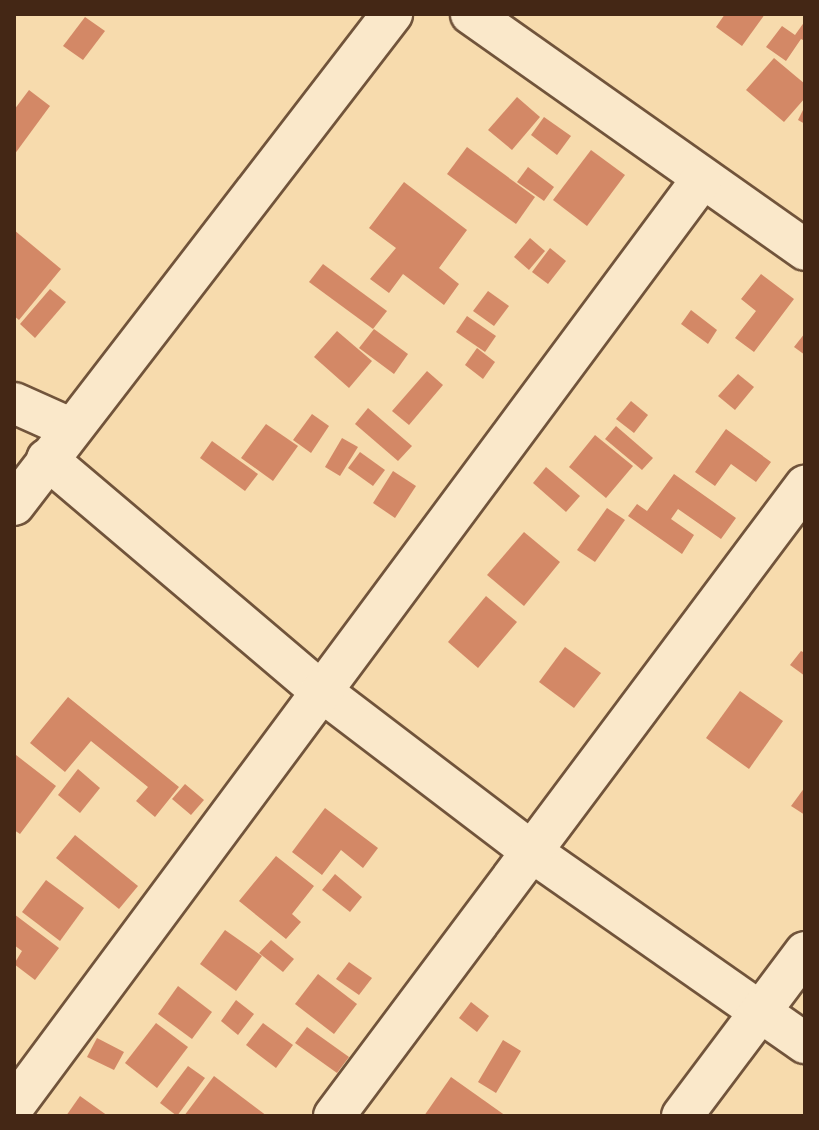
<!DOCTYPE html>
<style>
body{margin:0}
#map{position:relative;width:819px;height:1130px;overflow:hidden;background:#f7dbad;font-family:"IM FELL Great Primer",serif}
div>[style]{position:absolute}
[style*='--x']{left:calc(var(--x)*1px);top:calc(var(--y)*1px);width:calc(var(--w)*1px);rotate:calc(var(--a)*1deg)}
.building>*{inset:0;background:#d38866}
.roads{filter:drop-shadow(2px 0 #71543b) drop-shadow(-2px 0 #71543b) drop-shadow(0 2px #71543b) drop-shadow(0 -2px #71543b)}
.minor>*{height:40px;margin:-20px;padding:0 20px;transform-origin:20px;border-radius:20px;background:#fae8ca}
span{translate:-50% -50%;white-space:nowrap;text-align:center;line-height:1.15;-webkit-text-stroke:8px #fae8ca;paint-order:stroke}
.frame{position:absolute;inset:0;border:16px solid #442715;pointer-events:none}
</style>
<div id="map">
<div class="building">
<i style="clip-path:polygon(725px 14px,765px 14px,742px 46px,716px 27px)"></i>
<i style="clip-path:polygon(85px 17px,105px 31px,83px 60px,63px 46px)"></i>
<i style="clip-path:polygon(805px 21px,805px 41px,801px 39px,786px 61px,766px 47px,782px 26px,795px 35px)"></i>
<i style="clip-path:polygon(774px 58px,805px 84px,805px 98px,784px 122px,746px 90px)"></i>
<i style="clip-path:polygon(29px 90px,50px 106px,14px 155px,14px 110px)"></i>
<i style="clip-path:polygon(517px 97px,540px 117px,512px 150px,488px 130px)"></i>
<i style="clip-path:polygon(805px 106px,805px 124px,798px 120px)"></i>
<i style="clip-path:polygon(544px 117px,571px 136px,557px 155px,531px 135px)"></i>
<i style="clip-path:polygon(467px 147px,535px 197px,516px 224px,447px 174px)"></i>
<i style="clip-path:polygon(591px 150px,625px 175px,587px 226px,553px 200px)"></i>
<i style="clip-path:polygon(528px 167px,554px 187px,544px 201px,517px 182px)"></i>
<i style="clip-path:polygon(404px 182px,467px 230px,439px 268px,459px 284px,444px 305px,403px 274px,389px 293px,370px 279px,396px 248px,369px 228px)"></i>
<i style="clip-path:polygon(14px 230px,61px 269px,19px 320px,14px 316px)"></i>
<i style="clip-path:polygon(530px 238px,545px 251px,529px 270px,514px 257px)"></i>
<i style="clip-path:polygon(550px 248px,566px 261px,548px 284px,532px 272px)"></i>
<i style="clip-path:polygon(323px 264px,387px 311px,373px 329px,309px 282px)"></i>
<i style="clip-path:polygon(761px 274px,794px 299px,754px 352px,735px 338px,756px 311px,741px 299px)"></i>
<i style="clip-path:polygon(50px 289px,66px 302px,35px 338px,20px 324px)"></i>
<i style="clip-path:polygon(488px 291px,509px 306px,494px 326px,473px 311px)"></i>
<i style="clip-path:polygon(691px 310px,717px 330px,708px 344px,681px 324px)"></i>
<i style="clip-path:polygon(467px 316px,496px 336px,485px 352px,456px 332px)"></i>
<i style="clip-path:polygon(374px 329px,408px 354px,394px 374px,359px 348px)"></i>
<i style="clip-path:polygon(337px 331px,372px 361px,349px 388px,314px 357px)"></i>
<i style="clip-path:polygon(805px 333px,805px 355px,794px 347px)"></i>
<i style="clip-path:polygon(477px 348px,495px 362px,483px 379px,465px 365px)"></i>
<i style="clip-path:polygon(427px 371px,443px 385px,409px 425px,392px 411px)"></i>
<i style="clip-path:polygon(738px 374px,754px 387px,735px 410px,718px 396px)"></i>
<i style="clip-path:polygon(631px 401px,648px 415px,634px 433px,616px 419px)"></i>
<i style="clip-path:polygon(368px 408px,412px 446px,398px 461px,355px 424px)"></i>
<i style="clip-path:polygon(312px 414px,329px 426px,311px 453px,293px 440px)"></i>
<i style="clip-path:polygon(266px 424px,298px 446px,273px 481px,241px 458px)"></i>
<i style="clip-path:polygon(616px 426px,653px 458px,642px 470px,605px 439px)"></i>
<i style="clip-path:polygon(726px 429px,771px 462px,756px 482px,731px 464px,715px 486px,695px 472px)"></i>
<i style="clip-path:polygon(595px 435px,633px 466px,606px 498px,569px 467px)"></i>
<i style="clip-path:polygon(342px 438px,358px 447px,340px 476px,325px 467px)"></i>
<i style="clip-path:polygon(212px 441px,258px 474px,245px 491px,200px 458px)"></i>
<i style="clip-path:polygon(360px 452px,385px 470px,373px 486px,348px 468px)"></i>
<i style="clip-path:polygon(546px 467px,580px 496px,566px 512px,533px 483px)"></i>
<i style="clip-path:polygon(393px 471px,416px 486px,395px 518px,373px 503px)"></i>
<i style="clip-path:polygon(674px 474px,736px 518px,721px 539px,678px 509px,671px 519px,694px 535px,682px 554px,628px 516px,637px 504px,647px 511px)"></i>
<i style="clip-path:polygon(607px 508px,625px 520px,595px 562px,577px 550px)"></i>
<i style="clip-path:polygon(524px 532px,560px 562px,524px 606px,487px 575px)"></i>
<i style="clip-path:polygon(486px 596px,517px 622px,478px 668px,448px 642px)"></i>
<i style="clip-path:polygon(565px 647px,601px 673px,574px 708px,539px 682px)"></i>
<i style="clip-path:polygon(801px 651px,805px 653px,805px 676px,790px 665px)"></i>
<i style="clip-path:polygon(740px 691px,783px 721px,749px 769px,706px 738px)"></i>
<i style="clip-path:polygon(68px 697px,179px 787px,155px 817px,136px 801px,148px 787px,91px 741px,65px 772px,30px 743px)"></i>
<i style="clip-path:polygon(16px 755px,56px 786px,20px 834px,14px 830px)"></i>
<i style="clip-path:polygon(78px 769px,100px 788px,80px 813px,58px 795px)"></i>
<i style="clip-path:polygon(185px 784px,204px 800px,191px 815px,172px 799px)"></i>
<i style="clip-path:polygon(805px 787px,805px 815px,791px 806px)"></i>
<i style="clip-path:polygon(325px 808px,378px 848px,363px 868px,341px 850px,322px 875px,292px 852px)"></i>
<i style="clip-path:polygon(75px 835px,138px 886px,119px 909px,56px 858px)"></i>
<i style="clip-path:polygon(276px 856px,314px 886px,292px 914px,301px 922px,286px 939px,239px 901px)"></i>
<i style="clip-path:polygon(335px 874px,362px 897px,350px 912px,322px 890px)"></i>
<i style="clip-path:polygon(46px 880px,84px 908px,60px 941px,22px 912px)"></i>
<i style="clip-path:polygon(14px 914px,59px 948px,35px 980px,14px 964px,22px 951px,14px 945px)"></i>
<i style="clip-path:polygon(225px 930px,262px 956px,236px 991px,200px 964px)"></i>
<i style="clip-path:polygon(271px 940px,294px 959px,283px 972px,259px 953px)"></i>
<i style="clip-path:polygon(349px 962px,372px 978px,359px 995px,336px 979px)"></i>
<i style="clip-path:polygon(318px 974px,357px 1004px,334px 1034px,295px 1004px)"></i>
<i style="clip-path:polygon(178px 986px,212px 1012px,192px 1039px,158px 1014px)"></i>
<i style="clip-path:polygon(236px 1000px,254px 1014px,238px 1035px,221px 1021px)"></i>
<i style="clip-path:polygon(471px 1002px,489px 1016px,477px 1032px,459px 1018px)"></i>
<i style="clip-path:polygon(156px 1023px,188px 1047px,157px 1088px,125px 1063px)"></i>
<i style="clip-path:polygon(263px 1023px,293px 1045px,276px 1068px,246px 1045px)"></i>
<i style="clip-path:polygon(307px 1027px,349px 1057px,337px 1073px,295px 1043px)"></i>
<i style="clip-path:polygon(97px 1038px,124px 1052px,114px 1070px,87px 1057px)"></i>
<i style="clip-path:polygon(503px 1040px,521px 1051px,496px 1093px,478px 1082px)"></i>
<i style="clip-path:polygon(188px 1066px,205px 1078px,177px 1116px,160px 1103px)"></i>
<i style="clip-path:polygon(214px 1076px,267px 1116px,184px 1116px)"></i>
<i style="clip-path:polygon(451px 1077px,506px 1116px,424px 1116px)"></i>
<i style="clip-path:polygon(80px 1096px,108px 1116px,66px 1116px)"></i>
</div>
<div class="roads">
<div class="minor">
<i style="--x:471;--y:14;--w:409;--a:35.2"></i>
<i style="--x:14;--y:403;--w:61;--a:24.1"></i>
<i style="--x:47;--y:459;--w:359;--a:40.3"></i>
<i style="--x:321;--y:691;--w:265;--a:37.3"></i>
<i style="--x:532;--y:852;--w:333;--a:35"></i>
<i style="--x:14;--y:505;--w:620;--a:-52.41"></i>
<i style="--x:14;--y:1106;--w:1154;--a:-53.42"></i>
<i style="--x:334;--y:1116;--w:787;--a:-53.22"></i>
<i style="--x:682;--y:1116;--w:205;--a:-53.1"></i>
</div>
</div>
<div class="frame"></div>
</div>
